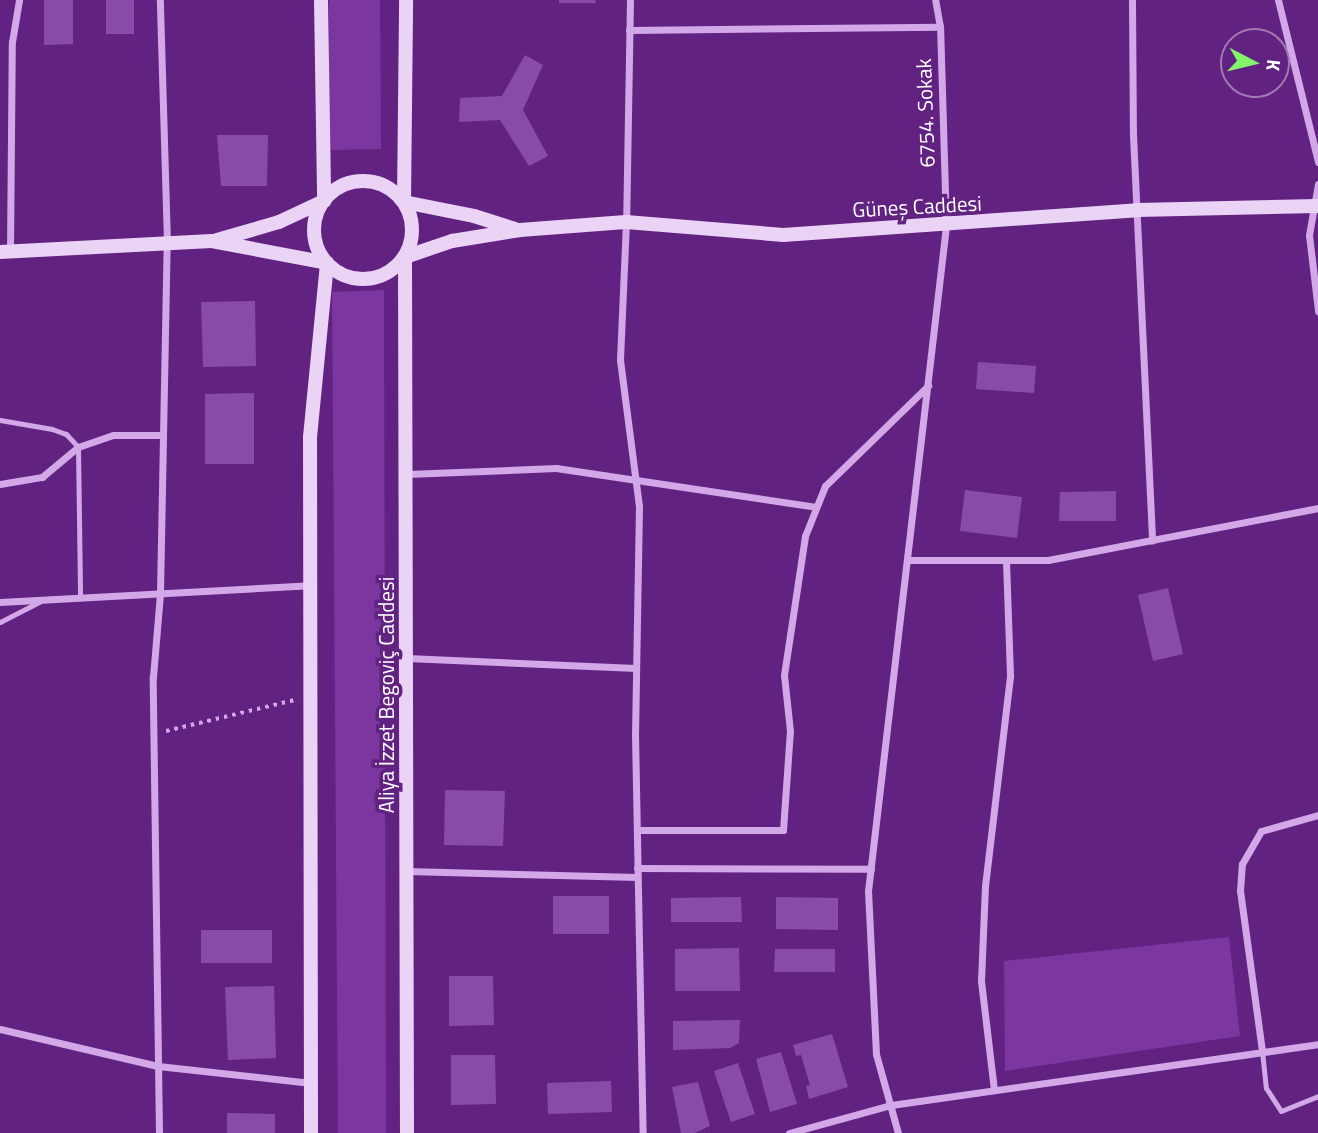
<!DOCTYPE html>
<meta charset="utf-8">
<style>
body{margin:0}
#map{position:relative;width:1318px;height:1133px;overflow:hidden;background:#622281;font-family:"Titillium Web",sans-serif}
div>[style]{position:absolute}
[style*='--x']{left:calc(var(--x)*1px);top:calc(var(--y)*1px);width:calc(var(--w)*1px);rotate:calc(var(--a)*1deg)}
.green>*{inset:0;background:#7b369f}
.building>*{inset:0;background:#894baa}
.path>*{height:3.5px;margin-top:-1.75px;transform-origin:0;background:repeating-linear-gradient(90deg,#d2a8e8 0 3.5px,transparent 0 8.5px)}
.lane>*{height:5px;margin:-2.5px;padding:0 2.5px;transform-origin:2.5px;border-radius:2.5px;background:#d2a8e8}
.street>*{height:7px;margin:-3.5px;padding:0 3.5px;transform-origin:3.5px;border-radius:3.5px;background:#d2a8e8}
.secondary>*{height:14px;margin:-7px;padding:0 7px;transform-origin:7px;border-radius:7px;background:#ebd3f6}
.secondary>.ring{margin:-7px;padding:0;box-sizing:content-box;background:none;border:14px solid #ebd3f6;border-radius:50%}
span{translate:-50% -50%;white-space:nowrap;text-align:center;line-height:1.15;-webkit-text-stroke:7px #622281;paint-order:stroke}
.street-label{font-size:21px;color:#fff}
.north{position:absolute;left:1220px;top:28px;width:70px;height:70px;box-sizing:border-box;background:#622281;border:2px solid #a17ab3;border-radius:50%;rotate:97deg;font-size:19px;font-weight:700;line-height:28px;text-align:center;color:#fff}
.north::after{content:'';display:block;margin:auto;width:24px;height:32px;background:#83f46a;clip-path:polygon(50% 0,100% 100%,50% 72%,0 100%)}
</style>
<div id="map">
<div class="green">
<i style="clip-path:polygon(329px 0,380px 0,381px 149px,329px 150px)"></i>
<i style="clip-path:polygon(384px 290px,386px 1133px,338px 1133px,332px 292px)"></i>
<i style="clip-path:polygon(1229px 937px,1240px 1036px,1005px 1071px,1004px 961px)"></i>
</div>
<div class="building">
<i style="clip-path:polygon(44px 0,73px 0,73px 44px,44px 45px)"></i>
<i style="clip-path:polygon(106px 0,134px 0,134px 34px,106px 34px)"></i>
<i style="clip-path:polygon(559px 0,595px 0,596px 3px,559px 3px)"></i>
<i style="clip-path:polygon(525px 55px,543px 65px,523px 110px,548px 156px,529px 166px,500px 120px,459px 122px,460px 98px,502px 96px)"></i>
<i style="clip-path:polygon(217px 135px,268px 135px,267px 186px,221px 186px)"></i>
<i style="clip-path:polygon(255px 301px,256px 366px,203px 367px,201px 302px)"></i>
<i style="clip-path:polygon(978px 362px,1036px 366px,1034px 393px,976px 389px)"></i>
<i style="clip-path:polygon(254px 393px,254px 464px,205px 464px,205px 394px)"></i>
<i style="clip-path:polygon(965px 490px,1022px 497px,1017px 538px,960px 531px)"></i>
<i style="clip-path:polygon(1116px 491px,1116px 521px,1059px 521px,1060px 492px)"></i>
<i style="clip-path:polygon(1168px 588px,1183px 654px,1153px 661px,1138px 595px)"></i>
<i style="clip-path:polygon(445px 790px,505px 791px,503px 846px,444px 845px)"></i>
<i style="clip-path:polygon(553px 896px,609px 896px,609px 934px,553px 934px)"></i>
<i style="clip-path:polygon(741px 897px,742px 922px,671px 922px,671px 898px)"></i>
<i style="clip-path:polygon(776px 897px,838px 898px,838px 930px,776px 929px)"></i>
<i style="clip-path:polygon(201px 930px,272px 930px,272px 963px,201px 963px)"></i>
<i style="clip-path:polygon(739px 948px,740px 991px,675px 991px,675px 949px)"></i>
<i style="clip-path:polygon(775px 949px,835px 949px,835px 972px,774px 972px)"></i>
<i style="clip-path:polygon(449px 976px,493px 976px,494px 1025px,449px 1026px)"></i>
<i style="clip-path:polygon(274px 986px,276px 1058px,228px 1060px,225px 987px)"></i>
<i style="clip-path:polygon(740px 1020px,739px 1043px,730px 1048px,673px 1050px,673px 1021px)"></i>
<i style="clip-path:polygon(832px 1034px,848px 1087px,809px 1099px,806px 1086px,810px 1085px,801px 1055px,796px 1056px,793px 1045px)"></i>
<i style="clip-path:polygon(781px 1052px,797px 1104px,770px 1112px,756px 1059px)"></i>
<i style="clip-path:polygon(451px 1055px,495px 1055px,496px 1104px,451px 1105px)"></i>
<i style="clip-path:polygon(738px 1063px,755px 1114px,731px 1122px,714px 1071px)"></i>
<i style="clip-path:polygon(611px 1081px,612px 1112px,548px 1114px,547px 1083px)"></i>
<i style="clip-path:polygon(698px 1082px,710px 1126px,695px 1133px,681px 1133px,672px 1087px)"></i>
<i style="clip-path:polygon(227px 1113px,275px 1114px,275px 1133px,227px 1133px)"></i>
</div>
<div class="path">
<i style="--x:166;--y:731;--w:132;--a:-13.6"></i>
</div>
<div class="lane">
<i style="--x:0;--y:420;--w:53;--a:9.8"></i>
<i style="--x:52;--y:429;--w:15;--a:20"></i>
<i style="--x:66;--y:434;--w:18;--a:47"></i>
<i style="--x:78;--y:447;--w:151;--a:89.2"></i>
<i style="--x:0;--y:622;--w:46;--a:-27.1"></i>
<i style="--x:1262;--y:1051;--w:37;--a:84"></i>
<i style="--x:1266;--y:1088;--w:27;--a:57"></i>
<i style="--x:1281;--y:1111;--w:40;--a:-22"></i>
</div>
<div class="street">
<i style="--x:630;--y:0;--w:222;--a:91"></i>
<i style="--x:626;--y:222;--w:138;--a:92.5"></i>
<i style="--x:620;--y:360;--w:147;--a:82.6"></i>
<i style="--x:639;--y:506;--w:228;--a:91"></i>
<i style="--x:635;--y:734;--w:399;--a:88.9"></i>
<i style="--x:1132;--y:0;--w:135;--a:89.6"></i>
<i style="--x:1133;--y:135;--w:406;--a:87.3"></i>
<i style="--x:1278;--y:0;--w:167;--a:76.1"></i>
<i style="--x:629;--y:30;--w:311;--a:-0.6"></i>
<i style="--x:1318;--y:184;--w:52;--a:100"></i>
<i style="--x:1309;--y:235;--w:77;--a:83.2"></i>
<i style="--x:10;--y:251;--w:209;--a:-89.5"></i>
<i style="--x:12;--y:42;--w:43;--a:-80.5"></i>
<i style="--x:407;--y:474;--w:149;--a:-2.3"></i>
<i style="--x:556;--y:468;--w:263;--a:8.5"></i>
<i style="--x:0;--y:484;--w:43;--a:-9.5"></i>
<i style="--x:42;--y:477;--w:47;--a:-39.8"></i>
<i style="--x:78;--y:447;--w:37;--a:-19"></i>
<i style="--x:113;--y:435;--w:50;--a:0"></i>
<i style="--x:908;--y:560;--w:140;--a:0"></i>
<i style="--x:1048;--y:560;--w:275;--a:-10.9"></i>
<i style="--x:0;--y:602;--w:310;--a:-3.1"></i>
<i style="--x:407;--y:658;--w:229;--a:2.5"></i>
<i style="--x:637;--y:830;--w:146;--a:0"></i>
<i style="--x:783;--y:830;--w:99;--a:-86"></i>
<i style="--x:790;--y:731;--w:56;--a:-96.1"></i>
<i style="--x:784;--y:675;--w:141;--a:-81.4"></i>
<i style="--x:805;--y:536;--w:54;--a:-68.2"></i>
<i style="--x:825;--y:486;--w:144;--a:-44.2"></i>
<i style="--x:637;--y:868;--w:234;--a:0.2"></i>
<i style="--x:407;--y:871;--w:230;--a:1.5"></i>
<i style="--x:0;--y:1029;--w:162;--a:13.2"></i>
<i style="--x:158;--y:1066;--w:154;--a:6.3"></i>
<i style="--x:1262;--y:1051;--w:162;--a:-97.8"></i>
<i style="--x:1240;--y:891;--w:27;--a:-86"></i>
<i style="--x:1242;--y:864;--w:38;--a:-60"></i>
<i style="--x:1261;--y:831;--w:59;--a:-15.7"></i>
<i style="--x:994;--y:1090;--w:110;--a:-96.8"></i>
<i style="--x:981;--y:981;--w:95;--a:-87.6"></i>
<i style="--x:985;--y:886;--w:212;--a:-83.2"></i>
<i style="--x:1010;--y:675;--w:115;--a:-92"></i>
<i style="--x:159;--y:1133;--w:456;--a:-90.8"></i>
<i style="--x:153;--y:677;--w:84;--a:-85.2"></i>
<i style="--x:160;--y:593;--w:351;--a:-88.9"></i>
<i style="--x:167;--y:242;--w:242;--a:-91.7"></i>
<i style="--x:789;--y:1133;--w:106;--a:-15.4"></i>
<i style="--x:891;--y:1105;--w:431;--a:-8.1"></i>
<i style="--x:898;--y:1133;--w:82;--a:-105.6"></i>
<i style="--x:876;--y:1054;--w:163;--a:-92.8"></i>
<i style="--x:868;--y:891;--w:670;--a:-83.31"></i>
<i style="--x:946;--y:226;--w:199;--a:-91.7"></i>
<i style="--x:940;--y:27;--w:27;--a:-100"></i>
</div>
<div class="secondary">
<i style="--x:321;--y:0;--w:201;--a:89.1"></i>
<i class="ring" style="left:314px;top:181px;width:84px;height:84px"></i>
<i style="--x:404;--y:202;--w:202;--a:-89.4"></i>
<i style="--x:404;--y:202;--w:71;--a:11.3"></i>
<i style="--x:474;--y:216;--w:43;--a:17.6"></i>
<i style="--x:217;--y:240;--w:65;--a:-16.2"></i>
<i style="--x:279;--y:222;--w:50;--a:-25"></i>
<i style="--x:0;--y:252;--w:212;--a:-3"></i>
<i style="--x:212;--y:241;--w:117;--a:10.8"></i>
<i style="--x:405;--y:257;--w:50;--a:-18.8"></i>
<i style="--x:452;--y:241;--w:69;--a:-9.2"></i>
<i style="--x:520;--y:230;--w:106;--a:-4.3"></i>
<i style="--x:626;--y:222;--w:158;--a:4.7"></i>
<i style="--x:783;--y:235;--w:355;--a:-4"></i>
<i style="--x:1137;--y:210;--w:181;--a:-1.3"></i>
<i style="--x:405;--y:257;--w:876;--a:89.87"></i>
<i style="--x:311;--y:1133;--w:696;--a:-90.08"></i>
<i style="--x:310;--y:437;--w:175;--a:-84.4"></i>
</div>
<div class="street-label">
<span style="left:925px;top:113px;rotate:-92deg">6754. Sokak</span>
<span style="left:917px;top:206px;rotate:-3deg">Güneş Caddesi</span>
<span style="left:386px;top:695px;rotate:-90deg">Aliya İzzet Begoviç Caddesi</span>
</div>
<div class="north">K</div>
</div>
